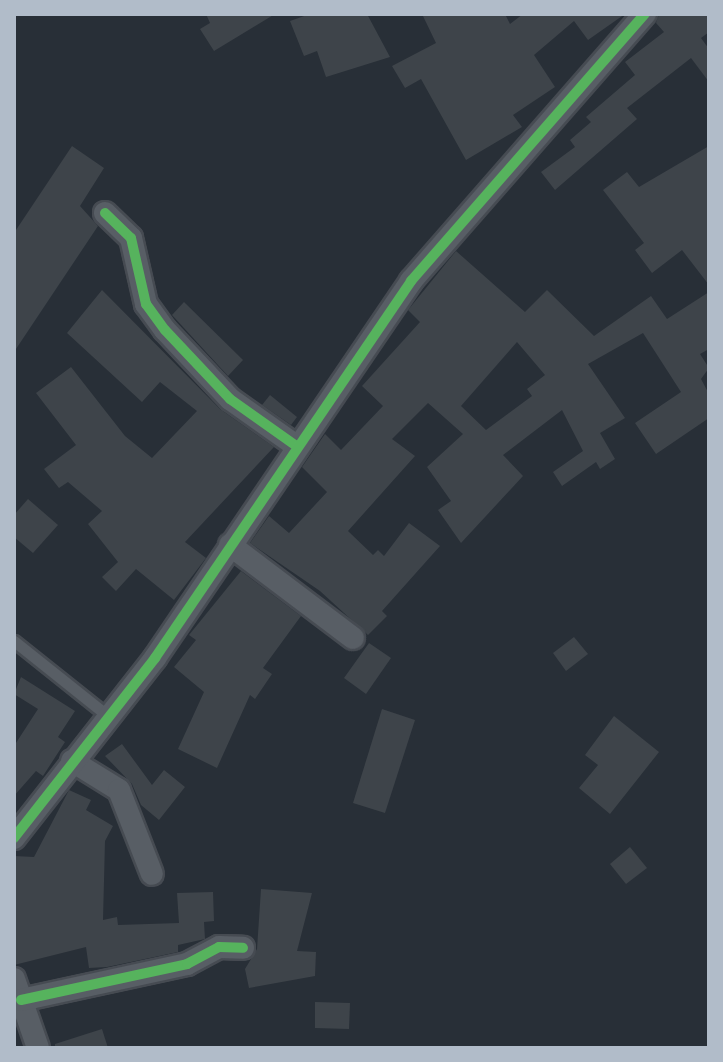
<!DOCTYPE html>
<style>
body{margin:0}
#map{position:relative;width:723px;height:1062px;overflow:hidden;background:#282f37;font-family:Barlow,sans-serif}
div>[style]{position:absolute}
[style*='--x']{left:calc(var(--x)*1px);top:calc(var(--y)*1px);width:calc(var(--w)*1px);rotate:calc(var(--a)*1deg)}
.building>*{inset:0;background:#3e444a}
.roads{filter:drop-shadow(2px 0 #464b52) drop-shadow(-2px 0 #464b52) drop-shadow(0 2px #464b52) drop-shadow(0 -2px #464b52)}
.service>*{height:11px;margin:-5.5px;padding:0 5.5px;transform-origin:5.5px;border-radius:5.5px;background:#585e65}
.minor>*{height:22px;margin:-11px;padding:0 11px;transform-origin:11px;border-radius:11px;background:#585e65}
.cycleway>*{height:10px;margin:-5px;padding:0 5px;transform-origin:5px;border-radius:5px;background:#56b35d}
span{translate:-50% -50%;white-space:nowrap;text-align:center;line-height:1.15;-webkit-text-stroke:6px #1b2632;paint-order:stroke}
.frame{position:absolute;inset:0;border:16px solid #b1bcc9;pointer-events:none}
</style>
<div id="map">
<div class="building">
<i style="clip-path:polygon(206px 14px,275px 14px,214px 51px,200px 29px,210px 23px)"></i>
<i style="clip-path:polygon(310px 14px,367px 14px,390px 57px,326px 77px,317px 51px,304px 56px,290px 21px)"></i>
<i style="clip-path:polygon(422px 14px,505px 14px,510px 24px,523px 14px,625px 14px,588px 40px,574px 21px,534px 55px,555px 87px,513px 115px,522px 127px,466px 160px,421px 79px,405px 88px,392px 66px,436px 43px)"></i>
<i style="clip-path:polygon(659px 14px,709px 14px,709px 32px,701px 38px,709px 49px,709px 82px,691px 58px,627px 108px,637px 119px,555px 190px,541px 172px,575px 147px,570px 140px,591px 122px,586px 117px,635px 75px,625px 62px,664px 32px,656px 23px)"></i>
<i style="clip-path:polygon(72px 146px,104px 168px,80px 206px,98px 226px,14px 352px,14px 233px)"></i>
<i style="clip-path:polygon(709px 146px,709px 285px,682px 250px,652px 273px,635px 250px,644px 243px,603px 190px,627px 172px,639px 187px)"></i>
<i style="clip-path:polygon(evenodd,456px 251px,525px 312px,547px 290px,594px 336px,651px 296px,667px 319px,709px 292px,709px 349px,700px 354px,709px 368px,701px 379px,709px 394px,709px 418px,656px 454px,635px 423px,681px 392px,643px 333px,588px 364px,625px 418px,600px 433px,615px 459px,600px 469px,596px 462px,562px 486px,553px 472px,583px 451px,562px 410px,503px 455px,523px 476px,461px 543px,438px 510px,451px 501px,427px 467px,463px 434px,428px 403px,392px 439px,415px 456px,348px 531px,373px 555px,378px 550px,384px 556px,409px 523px,440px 546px,382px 611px,387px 616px,368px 635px,320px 591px,250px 543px,269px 516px,289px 533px,327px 492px,302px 467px,325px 434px,341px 450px,383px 406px,362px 386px,420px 322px,408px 310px,456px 251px,517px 342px,545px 375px,527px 389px,532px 396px,486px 430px,461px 406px,517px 342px)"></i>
<i style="clip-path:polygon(102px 290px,220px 409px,274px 447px,185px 542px,206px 558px,174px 600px,136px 569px,116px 591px,102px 577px,118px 562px,88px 524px,102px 511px,68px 482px,59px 488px,44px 469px,76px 445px,36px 393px,71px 367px,125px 436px,152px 458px,197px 411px,160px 382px,142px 402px,67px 333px)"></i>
<i style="clip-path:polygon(184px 302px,243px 360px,228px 376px,172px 315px)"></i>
<i style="clip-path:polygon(270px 395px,297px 417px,291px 425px,262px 405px)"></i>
<i style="clip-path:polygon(28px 499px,58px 525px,33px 553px,14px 537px,14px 515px)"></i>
<i style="clip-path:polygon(241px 571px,301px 616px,263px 668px,272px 674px,255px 699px,250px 695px,217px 768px,178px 749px,204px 692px,174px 667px,196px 640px,189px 635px)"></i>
<i style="clip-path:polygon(574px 637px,588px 654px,566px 671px,553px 653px)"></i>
<i style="clip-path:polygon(369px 643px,391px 658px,366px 694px,344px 678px)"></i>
<i style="clip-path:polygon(21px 677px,75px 711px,58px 737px,65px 742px,43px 776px,36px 771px,14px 796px,14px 746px,38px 709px,14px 694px)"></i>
<i style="clip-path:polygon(382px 709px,415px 720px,385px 813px,353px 803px)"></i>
<i style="clip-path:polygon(614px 716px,659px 752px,610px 814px,579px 788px,598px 765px,585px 755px)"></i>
<i style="clip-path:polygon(122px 744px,152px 785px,164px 770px,185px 787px,159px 820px,141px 805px,132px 784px,105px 756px)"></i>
<i style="clip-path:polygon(69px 790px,91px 800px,86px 810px,113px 826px,105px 841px,103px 920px,117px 917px,118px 925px,179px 923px,177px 893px,213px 892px,214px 921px,204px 922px,205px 939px,178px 945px,178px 952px,107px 967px,89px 968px,86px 947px,14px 965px,14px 856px,34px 857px)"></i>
<i style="clip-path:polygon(630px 847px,647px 868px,626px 884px,610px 864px)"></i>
<i style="clip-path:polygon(261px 889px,312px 893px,297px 951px,316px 952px,315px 976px,249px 988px,245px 969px,257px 949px)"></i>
<i style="clip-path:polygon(315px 1002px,350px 1003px,349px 1029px,315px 1028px)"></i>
<i style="clip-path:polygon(102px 1029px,108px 1048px,55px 1048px,55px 1044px)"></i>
</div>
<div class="roads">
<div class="service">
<i style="--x:14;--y:641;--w:120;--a:38.6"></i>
</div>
<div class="minor">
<i style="--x:105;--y:213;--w:36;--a:44"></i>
<i style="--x:131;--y:238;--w:68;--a:77.2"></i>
<i style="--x:146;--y:304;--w:32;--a:54"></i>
<i style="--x:165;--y:330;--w:95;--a:46.7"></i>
<i style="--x:230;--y:399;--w:80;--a:35.3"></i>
<i style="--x:230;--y:545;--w:154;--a:37.1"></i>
<i style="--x:72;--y:761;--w:55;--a:31.7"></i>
<i style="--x:119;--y:790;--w:90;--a:68.6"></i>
<i style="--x:14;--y:838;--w:229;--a:-51.9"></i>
<i style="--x:155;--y:658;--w:456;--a:-55.8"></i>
<i style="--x:411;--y:281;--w:355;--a:-48.8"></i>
<i style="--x:14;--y:979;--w:73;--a:70.8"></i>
<i style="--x:21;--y:1000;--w:170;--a:-12.2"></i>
<i style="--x:187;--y:964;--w:36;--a:-28"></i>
<i style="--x:219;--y:947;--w:24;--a:2"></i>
</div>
</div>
<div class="cycleway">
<i style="--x:105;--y:213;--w:36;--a:44"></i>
<i style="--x:131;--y:238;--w:68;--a:77.2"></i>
<i style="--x:146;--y:304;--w:32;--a:54"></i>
<i style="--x:165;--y:330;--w:95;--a:46.7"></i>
<i style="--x:230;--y:399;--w:80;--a:35.3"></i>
<i style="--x:14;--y:838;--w:229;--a:-51.9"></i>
<i style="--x:155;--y:658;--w:456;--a:-55.8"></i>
<i style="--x:411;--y:281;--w:355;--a:-48.8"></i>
<i style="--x:21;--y:1000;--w:170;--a:-12.2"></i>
<i style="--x:187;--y:964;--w:36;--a:-28"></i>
<i style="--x:219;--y:947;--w:24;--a:2"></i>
</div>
<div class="frame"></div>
</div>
